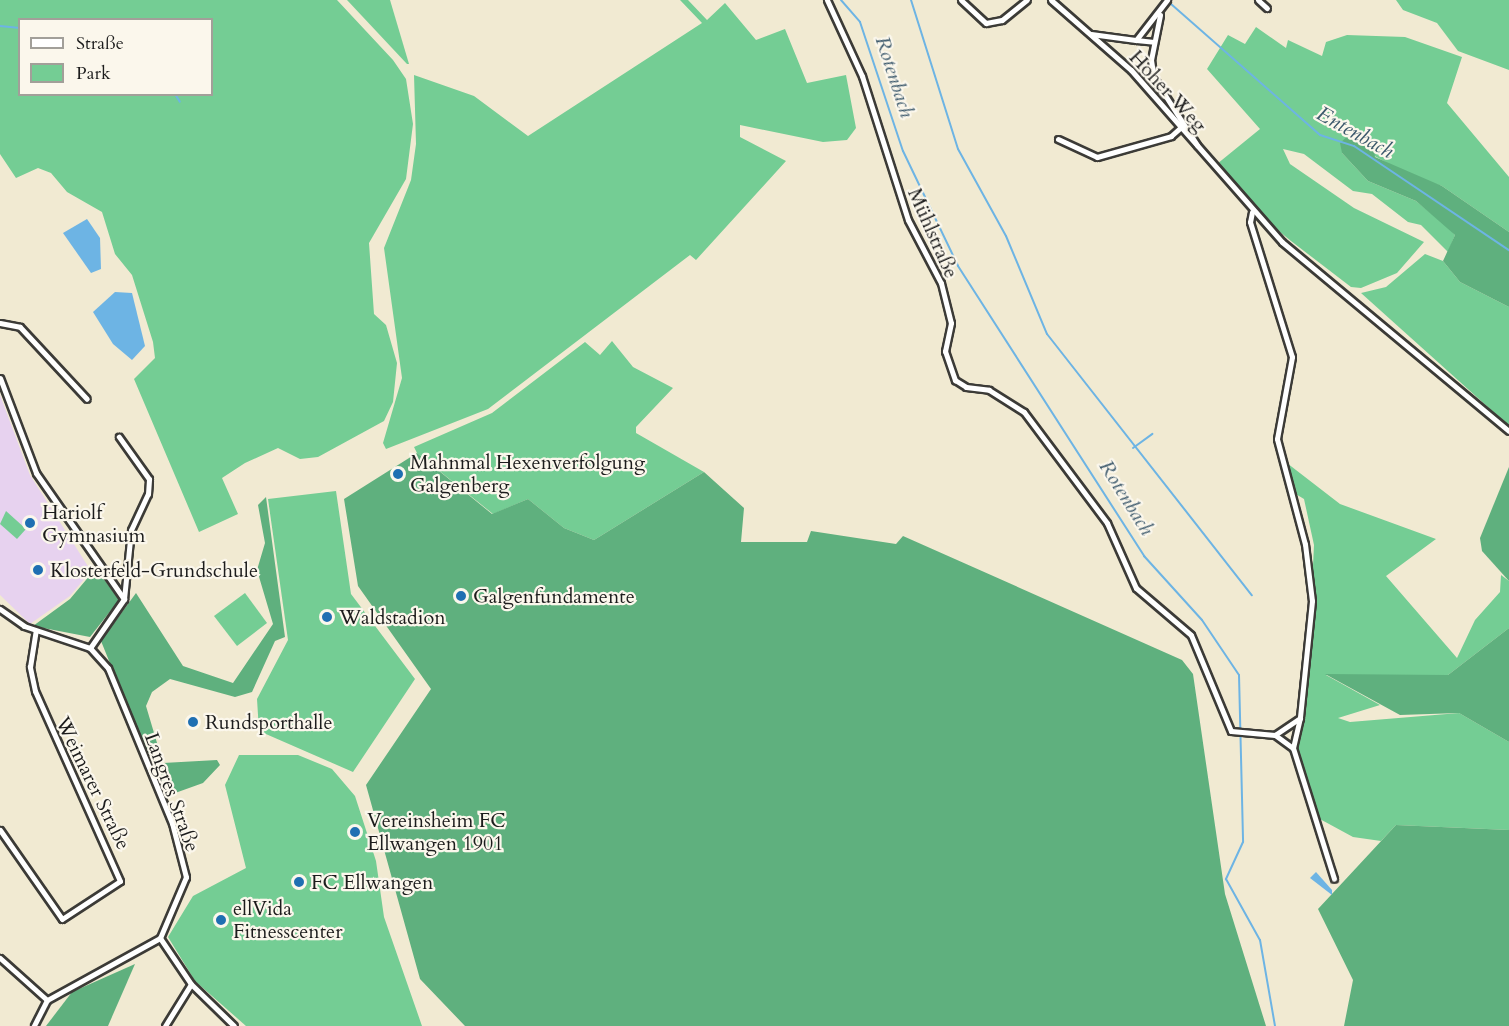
<!DOCTYPE html>
<meta charset="utf-8">
<style>
body{margin:0}
#map{position:relative;width:1509px;height:1026px;overflow:hidden;background:#f1ead2;font-family:Cardo,serif}
div>[style]{position:absolute}
[style*='--x']{left:calc(var(--x)*1px);top:calc(var(--y)*1px);width:calc(var(--w)*1px);rotate:calc(var(--a)*1deg)}
.built>*{inset:0;background:#e7d2ef}
.green>*{inset:0;background:#74cd94}
.forest>*{inset:0;background:#5fb07e}
.water>*{inset:0;background:#6db4e4}
.stream>*{height:2px;margin:-1px;padding:0 1px;transform-origin:1px;border-radius:1px;background:#6db4e4}
.roads{filter:drop-shadow(2px 0 #3c3b37) drop-shadow(-2px 0 #3c3b37) drop-shadow(0 2px #3c3b37) drop-shadow(0 -2px #3c3b37)}
.minor>*{height:5px;margin:-2.5px;padding:0 2.5px;transform-origin:2.5px;border-radius:2.5px;background:#fff}
.dots>*{width:16px;height:16px;translate:-50% -50%;box-sizing:border-box;border:3px solid #fbf7ec;border-radius:50%}
span{translate:-50% -50%;white-space:nowrap;text-align:center;line-height:1.15;-webkit-text-stroke:4.5px #fbf7ec;paint-order:stroke}
.street-label{font-size:20px;color:#1c1c1c}
.poi-label{font-size:20px;color:#1c1c1c}
.left{translate:0 -50%;text-align:left}
.water-label{font-size:21px;color:#3c596c;font-style:italic}
.legend{position:absolute;left:18px;top:18px;width:195px;height:78px;box-sizing:border-box;background:#fbf7ec;border:2px solid #a29f99;margin:0;padding:8px 10px;list-style:none;font-size:18px;color:#1c1c1c}
.legend li{display:flex;align-items:center;gap:12px;height:30px}
.legend b{width:30px;border:2px solid #a29f99}
</style>
<div id="map">
<div class="built">
<i style="clip-path:polygon(0 395px,30px 475px,91px 571px,70px 596px,30px 624px,0 595px)"></i>
</div>
<div class="green">
<i style="clip-path:polygon(evenodd,0 0,337px 0,393px 60px,406px 79px,413px 124px,406px 179px,369px 243px,374px 314px,386px 325px,397px 363px,393px 402px,384px 421px,318px 457px,300px 459px,278px 448px,245px 463px,222px 478px,238px 514px,199px 532px,134px 379px,155px 358px,153px 342px,132px 275px,115px 254px,102px 212px,67px 192px,51px 173px,38px 168px,16px 178px,0 154px,0 0,20px 20px,212px 20px,212px 94px,20px 94px,20px 20px)"></i>
<i style="clip-path:polygon(347px 0,390px 0,409px 64px,407px 64px)"></i>
<i style="clip-path:polygon(680px 0,688px 0,707px 20px,725px 3px,756px 40px,785px 29px,807px 83px,846px 75px,856px 128px,847px 140px,823px 142px,740px 125px,740px 137px,786px 161px,696px 260px,690px 255px,488px 409px,386px 449px,383px 443px,402px 378px,384px 248px,411px 180px,416px 144px,414px 75px,474px 96px,528px 136px,702px 23px)"></i>
<i style="clip-path:polygon(1396px 0,1509px 0,1509px 70px,1458px 51px,1437px 23px,1403px 10px)"></i>
<i style="clip-path:polygon(1256px 27px,1286px 48px,1288px 40px,1322px 56px,1326px 42px,1347px 35px,1405px 37px,1462px 57px,1447px 103px,1509px 177px,1509px 232px,1442px 186px,1415px 178px,1345px 140px,1342px 153px,1368px 181px,1416px 201px,1450px 229px,1455px 235px,1448px 252px,1421px 225px,1408px 222px,1372px 194px,1353px 191px,1304px 154px,1283px 149px,1290px 164px,1354px 208px,1424px 242px,1397px 273px,1361px 288px,1351px 287px,1291px 241px,1257px 213px,1217px 164px,1260px 129px,1207px 69px,1228px 35px,1245px 44px)"></i>
<i style="clip-path:polygon(1425px 254px,1443px 261px,1460px 282px,1509px 307px,1509px 426px,1361px 293px,1386px 287px)"></i>
<i style="clip-path:polygon(612px 341px,633px 367px,673px 388px,636px 427px,636px 433px,704px 472px,594px 540px,564px 528px,528px 499px,493px 514px,417px 453px,414px 447px,492px 413px,585px 342px,600px 355px)"></i>
<i style="clip-path:polygon(1283px 460px,1340px 504px,1436px 539px,1386px 576px,1457px 658px,1475px 620px,1500px 592px,1501px 575px,1509px 581px,1509px 628px,1448px 675px,1326px 675px,1380px 705px,1338px 718px,1350px 722px,1459px 713px,1509px 742px,1509px 830px,1396px 825px,1381px 841px,1353px 837px,1318px 818px,1297px 752px,1307px 693px,1314px 545px,1304px 499px,1294px 493px)"></i>
<i style="clip-path:polygon(336px 491px,351px 594px,415px 679px,353px 772px,259px 731px,257px 699px,288px 640px,268px 499px)"></i>
<i style="clip-path:polygon(6px 511px,26px 529px,17px 539px,0 524px)"></i>
<i style="clip-path:polygon(245px 593px,267px 623px,237px 646px,214px 616px)"></i>
<i style="clip-path:polygon(239px 755px,298px 755px,332px 769px,355px 796px,376px 861px,384px 917px,422px 1026px,246px 1026px,195px 981px,168px 937px,193px 896px,246px 868px,225px 785px)"></i>
</div>
<div class="forest">
<i style="clip-path:polygon(1349px 135px,1373px 144px,1375px 157px,1442px 186px,1509px 232px,1509px 307px,1460px 282px,1443px 261px,1455px 235px,1416px 201px,1368px 181px,1342px 153px,1340px 143px)"></i>
<i style="clip-path:polygon(417px 453px,492px 514px,528px 499px,564px 528px,594px 540px,704px 472px,744px 508px,741px 542px,807px 542px,811px 531px,896px 544px,903px 536px,1182px 660px,1193px 674px,1225px 894px,1266px 1026px,465px 1026px,420px 979px,366px 785px,431px 689px,358px 586px,344px 499px)"></i>
<i style="clip-path:polygon(1509px 467px,1509px 581px,1482px 551px,1480px 538px)"></i>
<i style="clip-path:polygon(266px 497px,285px 637px,275px 641px,252px 692px,235px 697px,170px 679px,152px 692px,146px 706px,163px 763px,217px 760px,220px 765px,203px 783px,164px 797px,101px 641px,136px 593px,183px 666px,233px 683px,273px 624px,257px 570px,265px 543px,258px 505px)"></i>
<i style="clip-path:polygon(96px 568px,119px 600px,90px 637px,33px 626px,70px 599px)"></i>
<i style="clip-path:polygon(1509px 628px,1509px 742px,1459px 713px,1400px 715px,1325px 674px,1448px 675px)"></i>
<i style="clip-path:polygon(1396px 825px,1509px 830px,1509px 1026px,1344px 1026px,1353px 980px,1318px 909px)"></i>
<i style="clip-path:polygon(135px 964px,108px 1026px,46px 1026px,72px 992px)"></i>
</div>
<div class="water">
<i style="clip-path:polygon(87px 219px,100px 238px,101px 269px,91px 273px,63px 233px)"></i>
<i style="clip-path:polygon(115px 292px,132px 293px,145px 346px,132px 360px,113px 344px,93px 312px)"></i>
<i style="clip-path:polygon(1316px 872px,1332px 890px,1332px 895px,1310px 878px)"></i>
</div>
<div class="stream">
<i style="--x:841;--y:0;--w:29;--a:49"></i>
<i style="--x:860;--y:22;--w:136;--a:71.6"></i>
<i style="--x:903;--y:151;--w:127;--a:64.4"></i>
<i style="--x:958;--y:266;--w:345;--a:57.3"></i>
<i style="--x:1144;--y:556;--w:86;--a:47.8"></i>
<i style="--x:1202;--y:620;--w:66;--a:56.1"></i>
<i style="--x:1239;--y:675;--w:167;--a:88.6"></i>
<i style="--x:1243;--y:842;--w:41;--a:114.7"></i>
<i style="--x:1226;--y:879;--w:70;--a:60.9"></i>
<i style="--x:1260;--y:940;--w:87;--a:80.1"></i>
<i style="--x:911;--y:0;--w:156;--a:72.5"></i>
<i style="--x:958;--y:149;--w:99;--a:61.1"></i>
<i style="--x:1006;--y:236;--w:106;--a:67.3"></i>
<i style="--x:1047;--y:334;--w:332;--a:51.9"></i>
<i style="--x:1171;--y:4;--w:198;--a:41.3"></i>
<i style="--x:1320;--y:135;--w:36;--a:18"></i>
<i style="--x:1354;--y:146;--w:187;--a:33.9"></i>
<i style="--x:96;--y:20;--w:18;--a:0"></i>
<i style="--x:0;--y:26;--w:20;--a:6"></i>
<i style="--x:175;--y:94;--w:9;--a:58"></i>
<i style="--x:1133;--y:448;--w:24;--a:-36"></i>
</div>
<div class="roads">
<div class="minor">
<i style="--x:827;--y:0;--w:84;--a:65.3"></i>
<i style="--x:862;--y:76;--w:151;--a:72.3"></i>
<i style="--x:908;--y:220;--w:71;--a:62.4"></i>
<i style="--x:941;--y:283;--w:41;--a:76"></i>
<i style="--x:951;--y:323;--w:29;--a:102"></i>
<i style="--x:945;--y:351;--w:31;--a:71"></i>
<i style="--x:955;--y:380;--w:13;--a:32"></i>
<i style="--x:966;--y:387;--w:23;--a:7"></i>
<i style="--x:989;--y:390;--w:41;--a:32.2"></i>
<i style="--x:1024;--y:412;--w:139;--a:53.2"></i>
<i style="--x:1107;--y:523;--w:71;--a:66"></i>
<i style="--x:1136;--y:588;--w:72;--a:40.5"></i>
<i style="--x:1191;--y:635;--w:104;--a:67.4"></i>
<i style="--x:1231;--y:731;--w:44;--a:5.2"></i>
<i style="--x:1275;--y:735;--w:22;--a:36"></i>
<i style="--x:1293;--y:748;--w:137;--a:72.6"></i>
<i style="--x:961;--y:0;--w:34;--a:43"></i>
<i style="--x:986;--y:23;--w:16;--a:-11"></i>
<i style="--x:1002;--y:20;--w:32;--a:-39"></i>
<i style="--x:1051;--y:0;--w:106;--a:41.2"></i>
<i style="--x:1131;--y:70;--w:229;--a:48.7"></i>
<i style="--x:1282;--y:242;--w:295;--a:39.8"></i>
<i style="--x:1258;--y:0;--w:12;--a:42"></i>
<i style="--x:1160;--y:15;--w:46;--a:101.3"></i>
<i style="--x:1151;--y:60;--w:18;--a:81"></i>
<i style="--x:1154;--y:78;--w:80;--a:57.3"></i>
<i style="--x:1091;--y:34;--w:45;--a:7.6"></i>
<i style="--x:1136;--y:40;--w:51;--a:-52.2"></i>
<i style="--x:1136;--y:40;--w:18;--a:6"></i>
<i style="--x:1058;--y:139;--w:43;--a:24.8"></i>
<i style="--x:1097;--y:157;--w:77;--a:-15.8"></i>
<i style="--x:1171;--y:136;--w:13;--a:-42"></i>
<i style="--x:1252;--y:212;--w:10;--a:101"></i>
<i style="--x:1250;--y:222;--w:141;--a:72.7"></i>
<i style="--x:1292;--y:357;--w:83;--a:100.4"></i>
<i style="--x:1277;--y:439;--w:109;--a:75.1"></i>
<i style="--x:1305;--y:544;--w:57;--a:83"></i>
<i style="--x:1312;--y:601;--w:118;--a:95.9"></i>
<i style="--x:1300;--y:718;--w:30;--a:146"></i>
<i style="--x:0;--y:323;--w:20;--a:11"></i>
<i style="--x:20;--y:327;--w:98;--a:47.1"></i>
<i style="--x:0;--y:378;--w:102;--a:69.2"></i>
<i style="--x:36;--y:473;--w:154;--a:55.1"></i>
<i style="--x:0;--y:609;--w:29;--a:35"></i>
<i style="--x:24;--y:626;--w:70;--a:18.4"></i>
<i style="--x:90;--y:648;--w:27;--a:48"></i>
<i style="--x:108;--y:668;--w:168;--a:67.6"></i>
<i style="--x:172;--y:823;--w:56;--a:75.5"></i>
<i style="--x:186;--y:877;--w:66;--a:113.1"></i>
<i style="--x:160;--y:938;--w:129;--a:151.2"></i>
<i style="--x:47;--y:1000;--w:29;--a:117"></i>
<i style="--x:90;--y:648;--w:60;--a:-55.2"></i>
<i style="--x:124;--y:599;--w:69;--a:-84.2"></i>
<i style="--x:131;--y:530;--w:40;--a:-65"></i>
<i style="--x:148;--y:494;--w:15;--a:-86"></i>
<i style="--x:149;--y:479;--w:52;--a:-125.5"></i>
<i style="--x:1293;--y:748;--w:31;--a:-77"></i>
<i style="--x:0;--y:830;--w:108;--a:55.1"></i>
<i style="--x:62;--y:919;--w:69;--a:-33.2"></i>
<i style="--x:120;--y:881;--w:208;--a:-114.1"></i>
<i style="--x:35;--y:691;--w:25;--a:-102"></i>
<i style="--x:30;--y:667;--w:36;--a:-81"></i>
<i style="--x:160;--y:938;--w:55;--a:56"></i>
<i style="--x:191;--y:984;--w:60;--a:44.3"></i>
<i style="--x:0;--y:958;--w:63;--a:41.8"></i>
<i style="--x:165;--y:1026;--w:49;--a:-58.2"></i>
</div>
</div>
<div class="dots">
<i style="left:398px;top:474px;background:#1f6fb2"></i>
<i style="left:30px;top:523px;background:#1f6fb2"></i>
<i style="left:38px;top:570px;background:#1f6fb2"></i>
<i style="left:461px;top:596px;background:#1f6fb2"></i>
<i style="left:327px;top:617px;background:#1f6fb2"></i>
<i style="left:193px;top:722px;background:#1f6fb2"></i>
<i style="left:355px;top:832px;background:#1f6fb2"></i>
<i style="left:299px;top:882px;background:#1f6fb2"></i>
<i style="left:221px;top:920px;background:#1f6fb2"></i>
</div>
<div class="street-label">
<span style="left:1168px;top:91px;rotate:47deg">Hoher Weg</span>
<span style="left:933px;top:233px;rotate:66deg">Mühlstraße</span>
<span style="left:93px;top:783px;rotate:64deg">Weimarer Straße</span>
<span style="left:172px;top:792px;rotate:70deg">Langres Straße</span>
</div>
<div class="poi-label">
<span class="left" style="left:410px;top:474px">Mahnmal Hexenverfolgung<br>Galgenberg</span>
<span class="left" style="left:42px;top:524px">Hariolf<br>Gymnasium</span>
<span class="left" style="left:50px;top:570px">Klosterfeld-Grundschule</span>
<span class="left" style="left:473px;top:596px">Galgenfundamente</span>
<span class="left" style="left:339px;top:617px">Waldstadion</span>
<span class="left" style="left:205px;top:722px">Rundsporthalle</span>
<span class="left" style="left:367px;top:832px">Vereinsheim FC<br>Ellwangen 1901</span>
<span class="left" style="left:311px;top:882px">FC Ellwangen</span>
<span class="left" style="left:233px;top:920px">ellVida<br>Fitnesscenter</span>
</div>
<div class="water-label">
<span style="left:894px;top:77px;rotate:72deg">Rotenbach</span>
<span style="left:1355px;top:133px;rotate:29deg">Entenbach</span>
<span style="left:1126px;top:498px;rotate:58deg">Rotenbach</span>
</div>
<ul class="legend">
<li><b style="height:8px;background:#fff"></b>Straße</li>
<li><b style="height:16px;background:#74cd94"></b>Park</li>
</ul>
</div>
